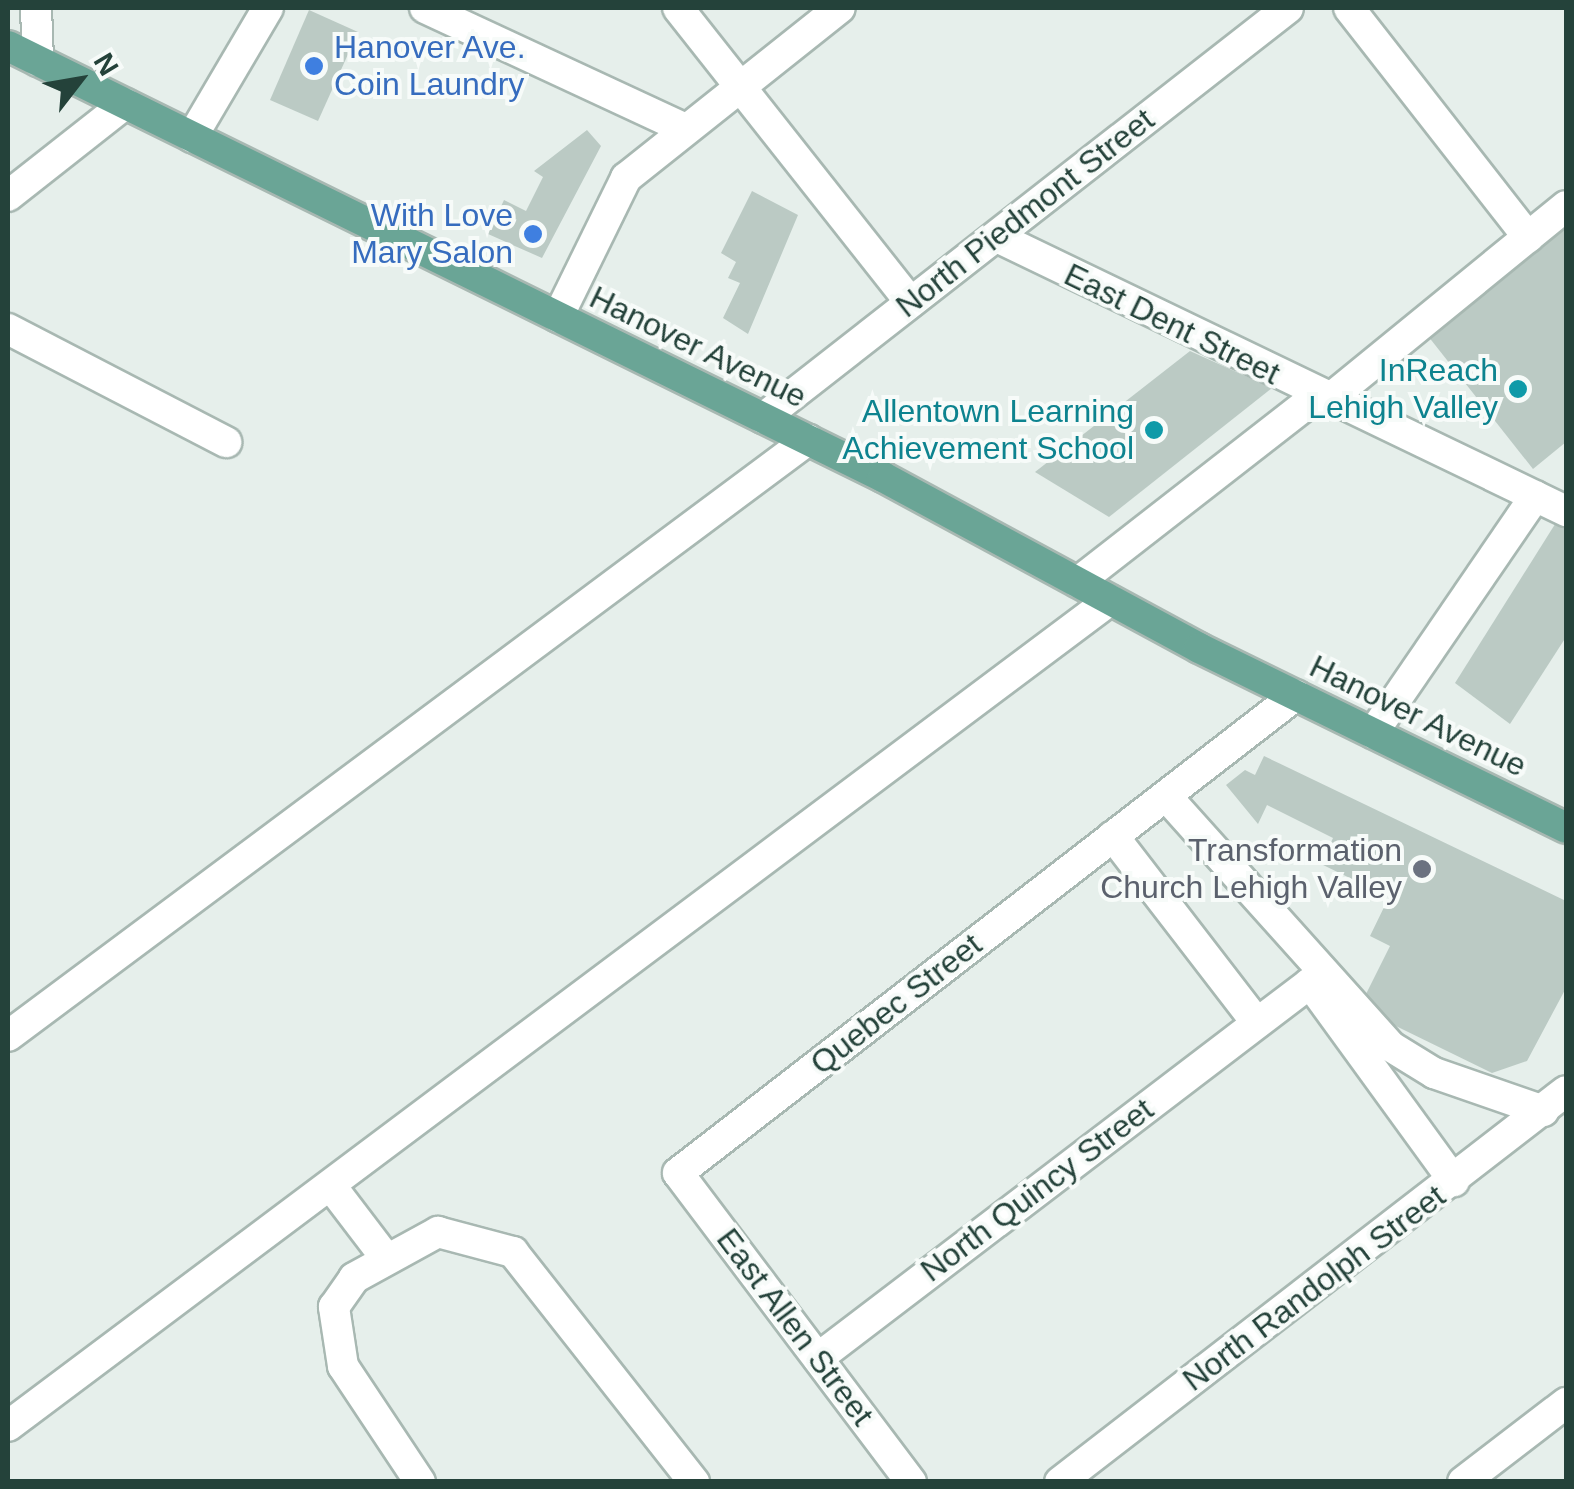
<!DOCTYPE html>
<style>
body{margin:0}
#map{position:relative;width:1574px;height:1489px;overflow:hidden;background:#e6efeb;font-family:Arial,sans-serif}
div>[style]{position:absolute}
[style*='--x']{left:calc(var(--x)*1px);top:calc(var(--y)*1px);width:calc(var(--w)*1px);rotate:calc(var(--a)*1deg)}
.building>*{inset:0;background:#bbcac4}
.roads{filter:drop-shadow(2px 0 #a8b8b2) drop-shadow(-2px 0 #a8b8b2) drop-shadow(0 2px #a8b8b2) drop-shadow(0 -2px #a8b8b2)}
.minor>*{height:30px;margin:-15px;padding:0 15px;transform-origin:15px;border-radius:15px;background:#fff}
.major>*{height:30px;margin:-15px;padding:0 15px;transform-origin:15px;border-radius:15px;background:#6aa596}
.dots>*{width:28px;height:28px;translate:-50% -50%;box-sizing:border-box;border:5px solid #f7fbf9;border-radius:50%}
span{translate:-50% -50%;white-space:nowrap;text-align:center;line-height:1.15;-webkit-text-stroke:8px #f7fbf9;paint-order:stroke}
.shop-label{font-size:32px;color:#366cbe}
.left{translate:0 -50%;text-align:left}
.right{translate:-100% -50%;text-align:right}
.street-label{font-size:32px;color:#24423a}
.culture-label{font-size:32px;color:#0d838f}
.worship-label{font-size:32px;color:#5b616d}
.frame{position:absolute;inset:0;border:10px solid #24423a;pointer-events:none}
.north{position:absolute;left:30px;top:30px;width:100px;height:100px;-webkit-text-stroke:8px #f7fbf9;paint-order:stroke;rotate:59deg;font-size:28px;font-weight:700;line-height:40px;text-align:center;color:#24423a}
.north::after{content:'';display:block;margin:auto;width:35px;height:45px;background:#24423a;clip-path:polygon(50% 0,100% 100%,50% 72%,0 100%)}
</style>
<div id="map">
<div class="building">
<i style="clip-path:polygon(309px 10px,358px 32px,318px 121px,270px 100px)"></i>
<i style="clip-path:polygon(587px 130px,601px 146px,542px 258px,488px 234px,504px 200px,526px 211px,543px 177px,534px 171px)"></i>
<i style="clip-path:polygon(752px 191px,798px 215px,748px 334px,723px 318px,740px 283px,728px 278px,736px 262px,721px 253px)"></i>
<i style="clip-path:polygon(1566px 225px,1566px 442px,1533px 469px,1428px 336px)"></i>
<i style="clip-path:polygon(1190px 351px,1272px 388px,1109px 517px,1035px 472px)"></i>
<i style="clip-path:polygon(1557px 521px,1566px 528px,1566px 637px,1510px 724px,1455px 683px)"></i>
<i style="clip-path:polygon(1264px 756px,1566px 901px,1566px 988px,1527px 1061px,1492px 1073px,1359px 1008px,1390px 946px,1370px 936px,1389px 897px,1321px 864px,1333px 838px,1267px 805px,1258px 824px,1226px 785px,1245px 770px,1255px 775px)"></i>
</div>
<div class="roads">
<div class="minor">
<i style="--x:36;--y:8;--w:53;--a:87.8"></i>
<i style="--x:425;--y:8;--w:282;--a:24.9"></i>
<i style="--x:678;--y:8;--w:375;--a:51.7"></i>
<i style="--x:1349;--y:8;--w:291;--a:52"></i>
<i style="--x:192;--y:137;--w:150;--a:-59.5"></i>
<i style="--x:8;--y:196;--w:149;--a:-38.2"></i>
<i style="--x:997;--y:237;--w:632;--a:25.71"></i>
<i style="--x:558;--y:317;--w:155;--a:-63.9"></i>
<i style="--x:626;--y:178;--w:273;--a:-38.5"></i>
<i style="--x:8;--y:329;--w:246;--a:27.4"></i>
<i style="--x:1327;--y:401;--w:308;--a:-39.2"></i>
<i style="--x:763;--y:418;--w:666;--a:-37.99"></i>
<i style="--x:1078;--y:582;--w:303;--a:-37.9"></i>
<i style="--x:1373;--y:733;--w:287;--a:-55.6"></i>
<i style="--x:1166;--y:796;--w:336;--a:48.1"></i>
<i style="--x:1390;--y:1046;--w:52;--a:31.5"></i>
<i style="--x:1434;--y:1073;--w:116;--a:19.1"></i>
<i style="--x:1113;--y:836;--w:236;--a:52.4"></i>
<i style="--x:8;--y:1036;--w:998;--a:-36.69"></i>
<i style="--x:331;--y:1186;--w:89;--a:52.7"></i>
<i style="--x:818;--y:1358;--w:619;--a:-37.31"></i>
<i style="--x:1310;--y:983;--w:245;--a:54"></i>
<i style="--x:8;--y:1426;--w:1377;--a:-36.85"></i>
<i style="--x:420;--y:1482;--w:139;--a:-123.6"></i>
<i style="--x:343;--y:1366;--w:60;--a:-98.7"></i>
<i style="--x:334;--y:1307;--w:35;--a:-55"></i>
<i style="--x:354;--y:1278;--w:96;--a:-28.7"></i>
<i style="--x:438;--y:1232;--w:78;--a:14.9"></i>
<i style="--x:513;--y:1252;--w:293;--a:51.8"></i>
<i style="--x:911;--y:1482;--w:387;--a:-127"></i>
<i style="--x:678;--y:1173;--w:781;--a:-37.72"></i>
<i style="--x:1060;--y:1482;--w:639;--a:-37.69"></i>
<i style="--x:1463;--y:1482;--w:130;--a:-37.5"></i>
</div>
<div class="major">
<i style="--x:8;--y:46;--w:975;--a:26.22"></i>
<i style="--x:883;--y:477;--w:359;--a:28.4"></i>
<i style="--x:1199;--y:648;--w:409;--a:26.1"></i>
</div>
</div>
<div class="dots">
<i style="left:314px;top:66px;background:#3f7fe0"></i>
<i style="left:533px;top:234px;background:#3f7fe0"></i>
<i style="left:1518px;top:389px;background:#0f9aa8"></i>
<i style="left:1154px;top:430px;background:#0f9aa8"></i>
<i style="left:1422px;top:869px;background:#6b7280"></i>
</div>
<div class="shop-label">
<span class="left" style="left:334px;top:66px">Hanover Ave.<br>Coin Laundry</span>
<span class="right" style="left:513px;top:234px">With Love<br>Mary Salon</span>
</div>
<div class="street-label">
<span style="left:1025px;top:213px;rotate:-38deg">North Piedmont Street</span>
<span style="left:1172px;top:324px;rotate:26deg">East Dent Street</span>
<span style="left:698px;top:347px;rotate:26deg">Hanover Avenue</span>
<span style="left:1418px;top:716px;rotate:26deg">Hanover Avenue</span>
<span style="left:896px;top:1004px;rotate:-38deg">Quebec Street</span>
<span style="left:1037px;top:1190px;rotate:-37deg">North Quincy Street</span>
<span style="left:1314px;top:1288px;rotate:-37deg">North Randolph Street</span>
<span style="left:795px;top:1327px;rotate:53deg">East Allen Street</span>
</div>
<div class="culture-label">
<span class="right" style="left:1498px;top:389px">InReach<br>Lehigh Valley</span>
<span class="right" style="left:1134px;top:430px">Allentown Learning<br>Achievement School</span>
</div>
<div class="worship-label">
<span class="right" style="left:1402px;top:869px">Transformation<br>Church Lehigh Valley</span>
</div>
<div class="frame"></div>
<div class="north">N</div>
</div>
